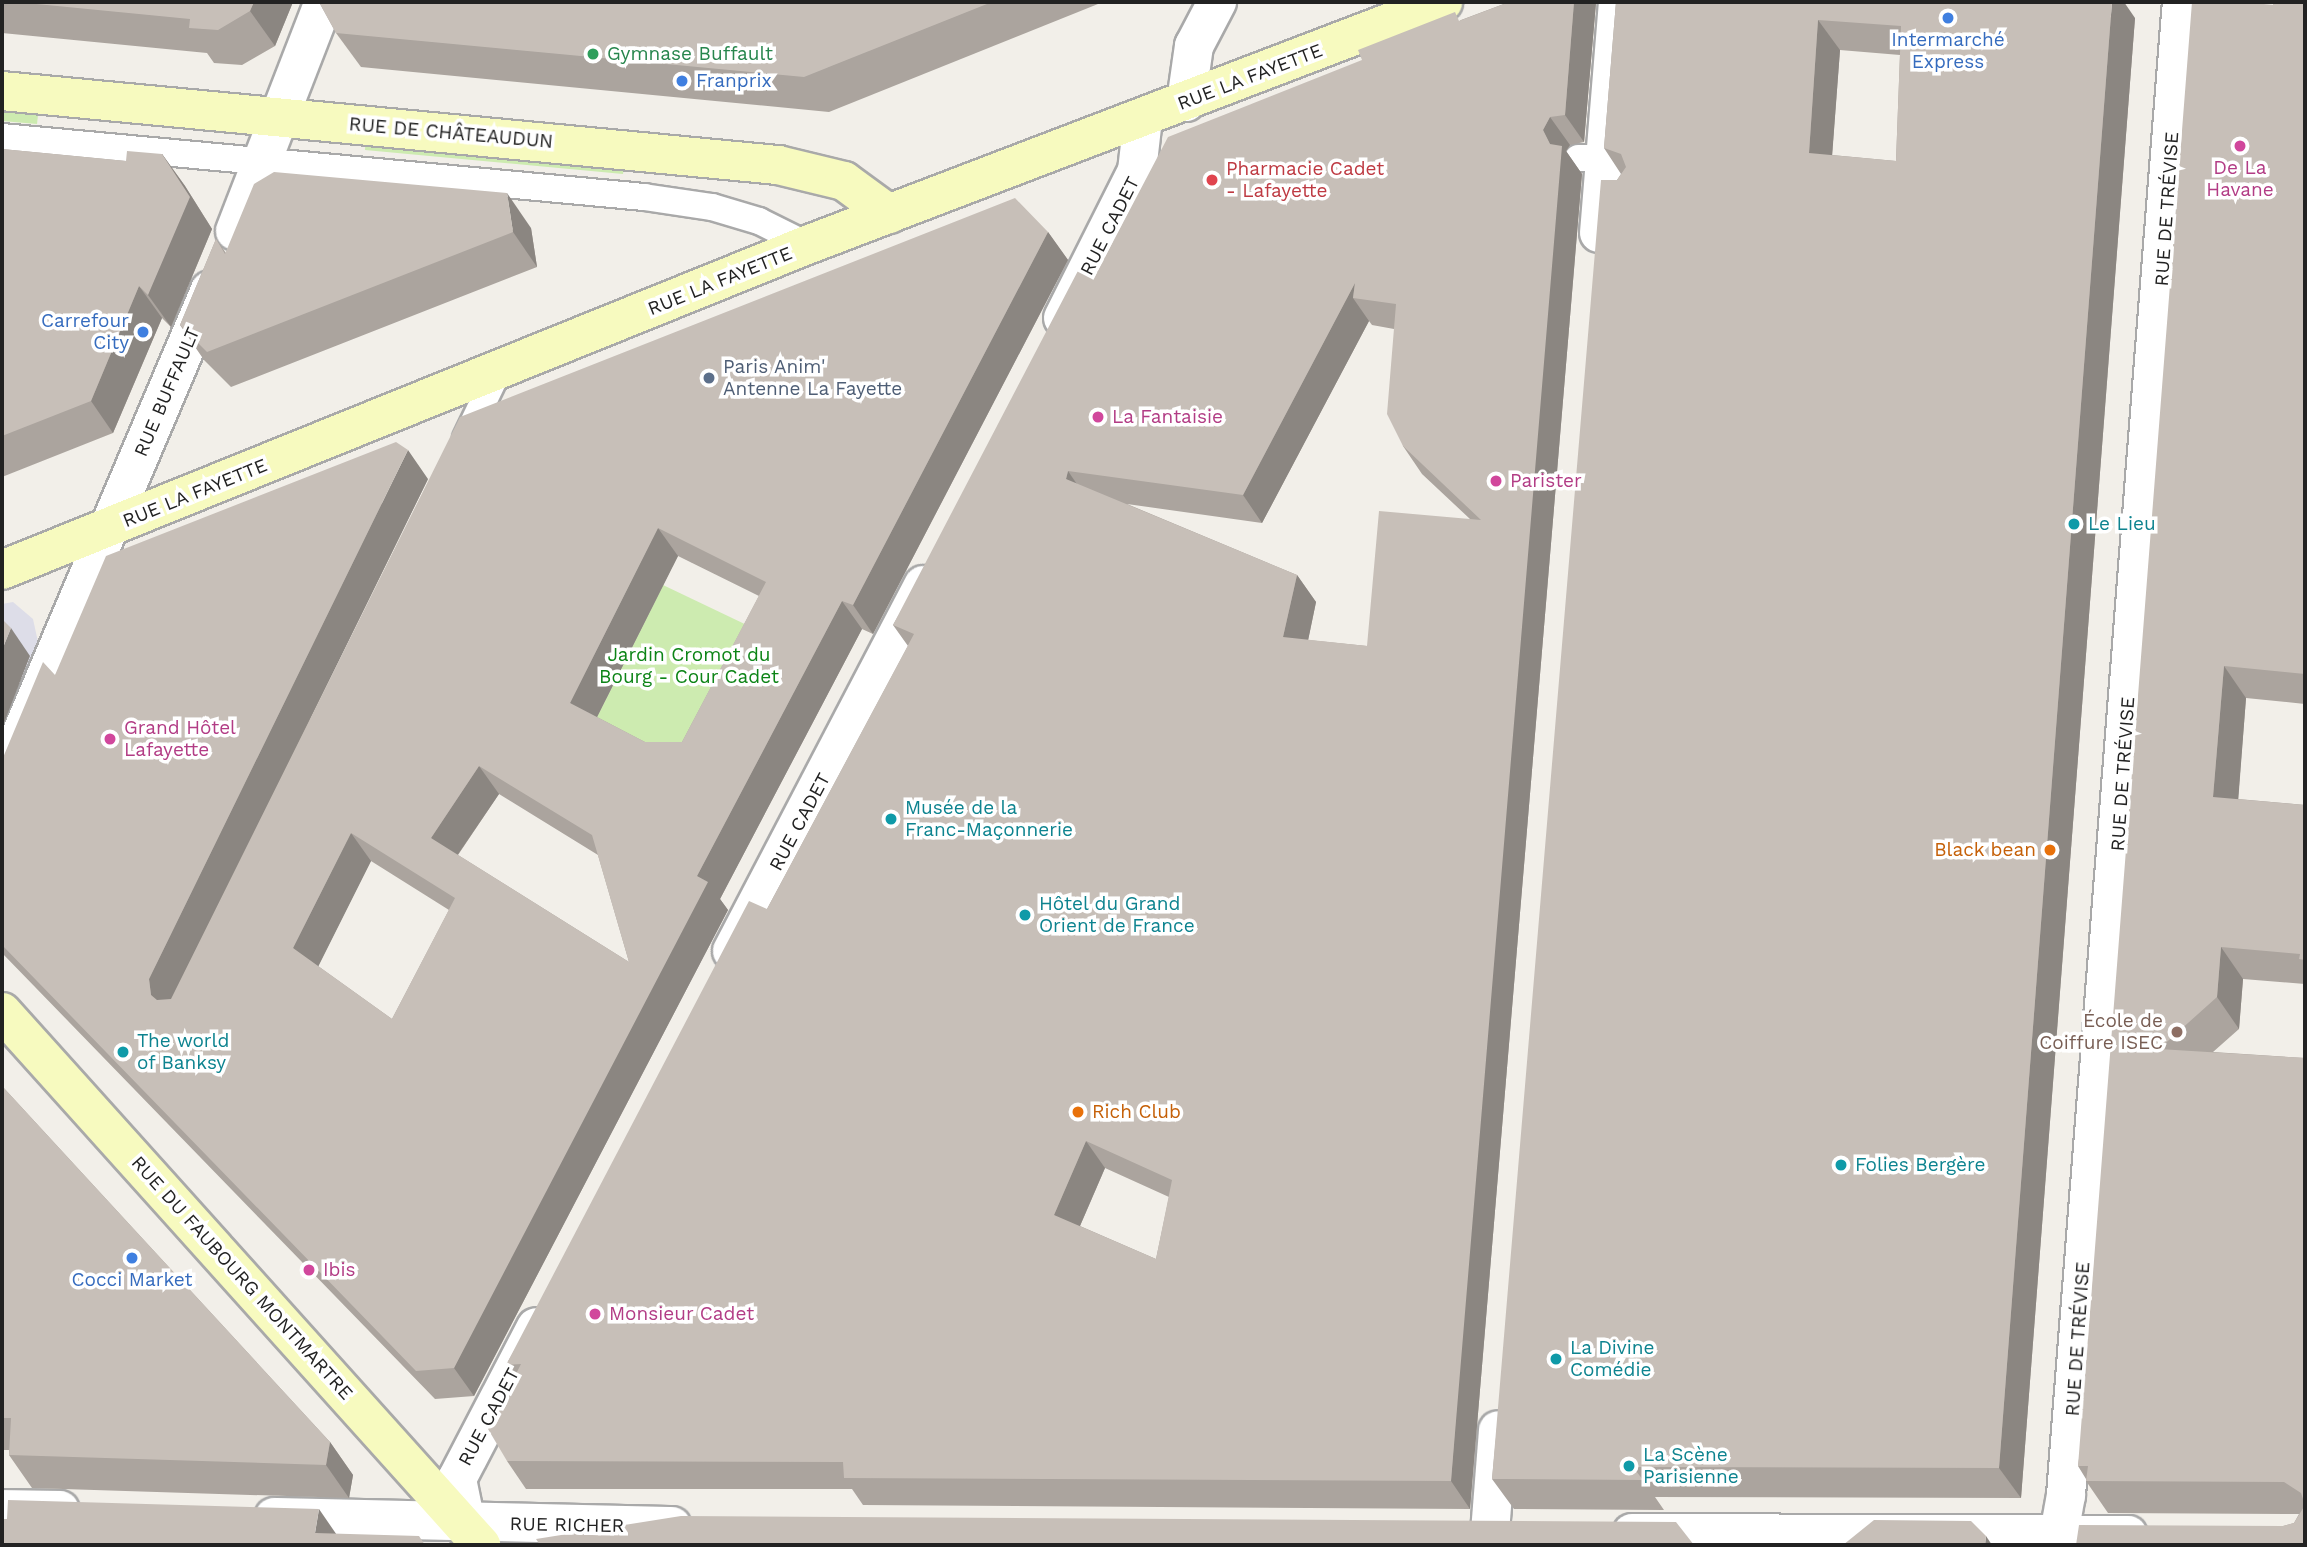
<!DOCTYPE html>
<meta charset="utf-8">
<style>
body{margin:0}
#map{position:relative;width:2307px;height:1547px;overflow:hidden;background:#f2efe9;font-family:"Work Sans",sans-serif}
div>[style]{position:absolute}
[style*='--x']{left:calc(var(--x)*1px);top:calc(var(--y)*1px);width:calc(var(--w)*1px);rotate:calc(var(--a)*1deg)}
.grass>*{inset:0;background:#cdebb0}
.plaza>*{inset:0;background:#dddde8}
.roads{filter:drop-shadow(2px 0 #a9a9a9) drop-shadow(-2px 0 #a9a9a9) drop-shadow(0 2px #a9a9a9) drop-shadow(0 -2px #a9a9a9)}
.lane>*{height:26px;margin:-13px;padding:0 13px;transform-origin:13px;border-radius:13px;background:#fff}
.street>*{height:38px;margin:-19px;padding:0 19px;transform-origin:19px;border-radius:19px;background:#fff}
.secondary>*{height:38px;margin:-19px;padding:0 19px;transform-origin:19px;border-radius:19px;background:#f7fabf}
.wall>*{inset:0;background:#aba49e}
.shaded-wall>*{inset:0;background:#8b8681}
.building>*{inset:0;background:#c7bfb8}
.dots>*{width:19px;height:19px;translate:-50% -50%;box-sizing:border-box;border:4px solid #fff;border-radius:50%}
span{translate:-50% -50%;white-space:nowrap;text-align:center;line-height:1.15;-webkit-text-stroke:7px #fff;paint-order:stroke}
.shop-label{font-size:19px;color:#366cbe}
.left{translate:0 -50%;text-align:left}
.right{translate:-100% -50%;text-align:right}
.leisure-label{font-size:19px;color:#27864d}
.street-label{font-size:19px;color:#222}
.hotel-label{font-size:19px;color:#b23c85}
.health-label{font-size:19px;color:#be3a42}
.service-label{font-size:19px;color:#4e5e75}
.culture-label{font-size:19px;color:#0d838f}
.park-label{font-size:19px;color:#0c8416}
.food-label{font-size:19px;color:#c56008}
.education-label{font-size:19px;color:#785e54}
.frame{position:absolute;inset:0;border:4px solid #222;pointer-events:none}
</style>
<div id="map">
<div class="grass">
<i style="clip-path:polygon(2px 102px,39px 106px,37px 124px,2px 121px)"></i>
<i style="clip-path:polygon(366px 133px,625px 157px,623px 174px,365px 150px)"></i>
<i style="clip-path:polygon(663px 585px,772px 637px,699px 774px,590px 731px)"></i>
</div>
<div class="plaza">
<i style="clip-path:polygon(13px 602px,33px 619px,38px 642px,2px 730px,2px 604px)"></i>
</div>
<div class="roads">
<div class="lane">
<i style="--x:2;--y:137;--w:645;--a:5.34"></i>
<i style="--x:644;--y:197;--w:69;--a:8.4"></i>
<i style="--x:712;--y:207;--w:49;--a:16.6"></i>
<i style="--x:759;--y:221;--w:54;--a:26.6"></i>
<i style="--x:1578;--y:158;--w:10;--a:0"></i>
<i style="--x:466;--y:438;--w:74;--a:-64.5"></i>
</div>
<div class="street">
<i style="--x:1186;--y:102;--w:57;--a:-81.9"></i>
<i style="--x:1194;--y:46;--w:50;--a:-62.4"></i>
<i style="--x:235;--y:231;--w:246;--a:-68.8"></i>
<i style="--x:1599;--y:233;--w:232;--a:-85.3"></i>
<i style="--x:1063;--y:318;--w:165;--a:-63.3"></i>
<i style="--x:1137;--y:171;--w:53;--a:-83.5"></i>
<i style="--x:2;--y:779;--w:531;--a:-66.96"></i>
<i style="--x:732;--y:951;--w:413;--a:-62.4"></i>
<i style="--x:2;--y:1509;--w:58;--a:1"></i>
<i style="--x:274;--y:1517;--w:398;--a:1.3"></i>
<i style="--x:466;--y:1523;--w:45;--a:-101.6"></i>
<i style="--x:457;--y:1479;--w:171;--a:-62.5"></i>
<i style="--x:1490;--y:1532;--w:102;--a:-85.5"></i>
<i style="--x:1632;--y:1533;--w:496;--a:0.2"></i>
<i style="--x:2057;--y:1545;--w:51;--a:-79.8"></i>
<i style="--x:2066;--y:1495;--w:1497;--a:-85.56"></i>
</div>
<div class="secondary">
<i style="--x:2;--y:91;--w:780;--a:5.45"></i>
<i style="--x:778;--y:165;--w:68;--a:13.6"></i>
<i style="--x:844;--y:181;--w:56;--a:36.3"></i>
<i style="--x:2;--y:570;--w:868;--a:-21.99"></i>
<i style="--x:807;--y:245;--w:681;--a:-20.91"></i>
<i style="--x:2;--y:1012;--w:717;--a:48.05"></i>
</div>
</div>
<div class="wall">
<i style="clip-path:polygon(2px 2px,293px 2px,275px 46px,242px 65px,214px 63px,207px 53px,2px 33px)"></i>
<i style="clip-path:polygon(319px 2px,1103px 2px,829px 112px,361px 67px,336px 33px)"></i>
<i style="clip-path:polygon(evenodd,1509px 2px,1595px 2px,1596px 3px,1584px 142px,1570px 145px,1566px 151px,1582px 174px,1470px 1509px,863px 1505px,852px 1489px,526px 1489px,507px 1461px,514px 1377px,506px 1365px,767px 909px,908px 646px,893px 625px,1094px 278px,1461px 20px,1509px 2px,1369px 321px,1372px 325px,1394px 329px,1403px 446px,1422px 474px,1470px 519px,1367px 646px,1308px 640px,1316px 602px,1297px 575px,1127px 504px,1262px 523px,1369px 321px,1509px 2px,1105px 1168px,1169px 1197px,1156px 1259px,1080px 1226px,1105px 1168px)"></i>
<i style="clip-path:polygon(evenodd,1616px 2px,2135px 18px,2021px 1498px,1655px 1497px,1664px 1510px,1514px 1509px,1492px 1479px,1617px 180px,1621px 174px,1604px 148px,1616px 2px,1840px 50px,1900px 55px,1896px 161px,1832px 155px,1840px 50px)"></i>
<i style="clip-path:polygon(2305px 2px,2305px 704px,2246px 698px,2238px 799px,2305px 805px,2305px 984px,2243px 979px,2239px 1029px,2213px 1052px,2305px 1058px,2305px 1545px,2283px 1526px,2294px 1523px,2299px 1514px,2108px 1513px,2086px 1481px,2086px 1479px,2078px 1466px,2273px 5px)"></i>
<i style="clip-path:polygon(2px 149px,126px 161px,162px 154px,185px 186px,212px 229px,171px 327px,162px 318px,113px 433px,2px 477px)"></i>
<i style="clip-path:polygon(531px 228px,537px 267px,231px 387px,204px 360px,180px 325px,216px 239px,226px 253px)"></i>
<i style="clip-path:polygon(evenodd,1048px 232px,1068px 260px,873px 634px,862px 629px,720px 899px,728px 910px,474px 1396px,435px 1399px,2px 953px,2px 760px,55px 675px,428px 479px,310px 719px,1048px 232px,678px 556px,759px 596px,682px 742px,645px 742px,597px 717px,678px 556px,1048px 232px,499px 794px,598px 855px,629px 962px,458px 855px,499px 794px,1048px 232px,371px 861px,449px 910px,392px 1019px,318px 966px,371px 861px)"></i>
<i style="clip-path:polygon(2px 1086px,330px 1442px,353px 1475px,349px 1498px,32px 1488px,9px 1455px,9px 1450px,2px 1450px)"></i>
</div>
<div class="shaded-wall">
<i style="clip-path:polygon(254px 2px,293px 2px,275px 46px,250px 11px)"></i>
<i style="clip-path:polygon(1574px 2px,1595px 2px,1596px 3px,1584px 142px,1565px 115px)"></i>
<i style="clip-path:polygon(2112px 2px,2124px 2px,2135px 18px,2021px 1498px,1999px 1468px)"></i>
<i style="clip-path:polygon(1818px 20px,1840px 50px,1830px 184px,1809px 153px)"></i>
<i style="clip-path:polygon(1550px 117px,1570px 145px,1566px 151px,1582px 174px,1470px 1509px,1451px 1481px,1550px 144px,1543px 130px)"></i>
<i style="clip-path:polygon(162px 154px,185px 186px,212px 229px,171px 327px,148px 295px)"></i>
<i style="clip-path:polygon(507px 193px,531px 228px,537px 267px,513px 232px)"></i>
<i style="clip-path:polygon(1048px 232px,1068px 260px,873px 634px,853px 605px)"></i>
<i style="clip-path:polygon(1355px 283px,1353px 298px,1369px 321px,1262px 523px,1243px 495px)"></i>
<i style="clip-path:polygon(139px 286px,162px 318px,113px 433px,91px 401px)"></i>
<i style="clip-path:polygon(408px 450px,428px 479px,169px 1007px,170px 1023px,151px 995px,149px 979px)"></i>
<i style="clip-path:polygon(1068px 471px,1087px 499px,1066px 479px)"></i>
<i style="clip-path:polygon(658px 528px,678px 556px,590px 731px,570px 703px)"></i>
<i style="clip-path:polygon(1297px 575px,1316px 602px,1303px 665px,1283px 637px)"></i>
<i style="clip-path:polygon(842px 601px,862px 629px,720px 899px,728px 910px,474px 1396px,454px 1368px,697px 876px)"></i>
<i style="clip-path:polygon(11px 628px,30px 656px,2px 728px,2px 650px)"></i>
<i style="clip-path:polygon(2224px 666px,2246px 698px,2236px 829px,2213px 797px)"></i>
<i style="clip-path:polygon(479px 766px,499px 794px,450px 866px,431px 838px)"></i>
<i style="clip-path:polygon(351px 833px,371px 861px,313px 977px,293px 948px)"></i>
<i style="clip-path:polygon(2221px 947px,2243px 979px,2239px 1029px,2217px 997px)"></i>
<i style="clip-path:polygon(1086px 1141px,1105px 1168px,1073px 1242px,1054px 1215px)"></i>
<i style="clip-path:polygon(330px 1442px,353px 1475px,349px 1498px,326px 1465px)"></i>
<i style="clip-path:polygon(319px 1509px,341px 1541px,315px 1533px)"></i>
<i style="clip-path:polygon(1986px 1536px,1992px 1545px,1985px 1545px)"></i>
</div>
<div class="building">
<i style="clip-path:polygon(16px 2px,254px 2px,250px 11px,218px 30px,189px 28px,190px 19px)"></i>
<i style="clip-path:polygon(319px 2px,992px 2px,804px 77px,336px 33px)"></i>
<i style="clip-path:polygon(evenodd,1509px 2px,1574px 2px,1565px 115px,1550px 117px,1543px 130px,1550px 144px,1562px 146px,1451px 1481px,844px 1478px,843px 1462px,507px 1461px,488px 1429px,521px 1364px,506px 1365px,749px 901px,767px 909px,914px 634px,893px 625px,1081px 265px,1094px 278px,1168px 137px,1362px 60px,1358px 50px,1455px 12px,1459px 21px,1509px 2px,1355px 283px,1353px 298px,1396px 304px,1387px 414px,1403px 446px,1481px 520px,1379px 511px,1367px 646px,1283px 637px,1297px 575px,1066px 479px,1068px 471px,1243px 495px,1355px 283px,1509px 2px,1086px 1141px,1172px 1180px,1156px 1259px,1054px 1215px,1086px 1141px)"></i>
<i style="clip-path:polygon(evenodd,1616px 2px,2112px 2px,1999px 1468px,1633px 1467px,1643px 1480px,1492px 1479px,1601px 180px,1617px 180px,1626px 167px,1621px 154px,1604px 148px,1616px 2px,1818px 20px,1901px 26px,1896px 161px,1809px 153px,1818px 20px)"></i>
<i style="clip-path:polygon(2192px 2px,2245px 2px,2273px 5px,2273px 2px,2305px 2px,2305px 674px,2224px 666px,2213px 797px,2305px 805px,2305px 960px,2299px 959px,2300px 954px,2221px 947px,2217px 997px,2159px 1049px,2305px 1058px,2305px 1545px,2076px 1545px,2079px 1525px,2283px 1526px,2294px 1523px,2305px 1505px,2301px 1493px,2284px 1482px,2086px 1481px,2088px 1466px,2078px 1466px)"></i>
<i style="clip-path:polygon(2px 149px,126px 161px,127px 151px,162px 154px,190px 197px,148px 295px,139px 286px,91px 401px,2px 436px)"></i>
<i style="clip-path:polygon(274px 172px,507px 193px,513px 232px,207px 352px,180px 325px,216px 239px,225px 254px,254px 184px)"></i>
<i style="clip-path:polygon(evenodd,1015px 198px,1048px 232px,853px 605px,842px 601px,697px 876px,708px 882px,454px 1368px,416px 1371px,2px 945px,2px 760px,43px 662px,55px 675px,106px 556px,396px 442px,408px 450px,149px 979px,151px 995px,157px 1000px,171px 999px,460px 417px,1015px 198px,658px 528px,766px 582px,682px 742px,645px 742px,570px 703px,658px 528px,1015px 198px,479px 766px,592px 835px,629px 962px,431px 838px,479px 766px,1015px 198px,351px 833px,455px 898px,392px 1019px,293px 948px,351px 833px)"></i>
<i style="clip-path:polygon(2px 619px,11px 628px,2px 650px)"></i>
<i style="clip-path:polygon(2px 1086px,330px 1442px,326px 1465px,9px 1455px,11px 1418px,2px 1418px)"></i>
<i style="clip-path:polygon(8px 1500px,319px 1509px,315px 1533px,419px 1536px,425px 1545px,2px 1545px,2px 1519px,7px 1519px)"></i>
<i style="clip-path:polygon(681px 1516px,1676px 1522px,1694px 1545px,540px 1545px,536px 1539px)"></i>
<i style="clip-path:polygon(1874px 1520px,1971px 1521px,1986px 1536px,1985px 1545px,1843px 1545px)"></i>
</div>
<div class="dots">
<i style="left:1948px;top:18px;background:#3f7fe0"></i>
<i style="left:593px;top:54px;background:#2e9e5b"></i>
<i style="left:682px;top:81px;background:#3f7fe0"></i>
<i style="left:2240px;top:146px;background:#d1479c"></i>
<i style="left:1212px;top:180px;background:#e0444e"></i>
<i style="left:143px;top:332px;background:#3f7fe0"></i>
<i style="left:709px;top:378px;background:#5c6f8a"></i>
<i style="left:1098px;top:417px;background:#d1479c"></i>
<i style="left:1496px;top:481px;background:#d1479c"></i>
<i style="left:2074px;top:524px;background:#0f9aa8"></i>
<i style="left:110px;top:739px;background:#d1479c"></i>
<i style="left:891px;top:819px;background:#0f9aa8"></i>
<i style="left:2050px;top:850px;background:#e8710a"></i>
<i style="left:1025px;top:915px;background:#0f9aa8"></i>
<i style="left:2177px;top:1032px;background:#8d6e63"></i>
<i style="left:123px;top:1052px;background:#0f9aa8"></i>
<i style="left:1078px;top:1112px;background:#e8710a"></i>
<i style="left:1841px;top:1165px;background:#0f9aa8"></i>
<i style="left:132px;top:1258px;background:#3f7fe0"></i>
<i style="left:309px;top:1270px;background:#d1479c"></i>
<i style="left:595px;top:1314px;background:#d1479c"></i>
<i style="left:1556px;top:1359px;background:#0f9aa8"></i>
<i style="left:1629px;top:1466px;background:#0f9aa8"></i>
</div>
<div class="shop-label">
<span style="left:1948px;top:51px">Intermarché<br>Express</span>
<span class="left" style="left:696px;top:81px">Franprix</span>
<span class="right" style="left:129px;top:332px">Carrefour<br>City</span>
<span style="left:132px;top:1280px">Cocci Market</span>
</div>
<div class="leisure-label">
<span class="left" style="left:607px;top:54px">Gymnase Buffault</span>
</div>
<div class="street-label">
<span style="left:1250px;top:77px;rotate:-21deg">RUE LA FAYETTE</span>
<span style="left:451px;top:133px;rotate:5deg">RUE DE CHÂTEAUDUN</span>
<span style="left:2167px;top:209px;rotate:-86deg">RUE DE TRÉVISE</span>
<span style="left:1110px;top:226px;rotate:-63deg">RUE CADET</span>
<span style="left:720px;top:281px;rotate:-22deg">RUE LA FAYETTE</span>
<span style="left:167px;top:392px;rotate:-67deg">RUE BUFFAULT</span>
<span style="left:195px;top:493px;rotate:-22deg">RUE LA FAYETTE</span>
<span style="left:2123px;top:774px;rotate:-86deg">RUE DE TRÉVISE</span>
<span style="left:800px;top:822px;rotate:-62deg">RUE CADET</span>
<span style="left:242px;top:1278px;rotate:48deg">RUE DU FAUBOURG MONTMARTRE</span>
<span style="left:2078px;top:1339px;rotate:-86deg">RUE DE TRÉVISE</span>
<span style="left:489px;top:1417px;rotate:-62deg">RUE CADET</span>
<span style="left:567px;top:1525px;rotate:1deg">RUE RICHER</span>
</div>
<div class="hotel-label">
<span style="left:2240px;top:179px">De La<br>Havane</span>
<span class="left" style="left:1112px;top:417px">La Fantaisie</span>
<span class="left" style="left:1510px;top:481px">Parister</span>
<span class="left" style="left:124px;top:739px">Grand Hôtel<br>Lafayette</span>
<span class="left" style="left:323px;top:1270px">Ibis</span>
<span class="left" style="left:609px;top:1314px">Monsieur Cadet</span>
</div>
<div class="health-label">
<span class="left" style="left:1226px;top:180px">Pharmacie Cadet<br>- Lafayette</span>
</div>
<div class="service-label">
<span class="left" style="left:723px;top:378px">Paris Anim'<br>Antenne La Fayette</span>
</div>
<div class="culture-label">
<span class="left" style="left:2088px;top:524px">Le Lieu</span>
<span class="left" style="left:905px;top:819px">Musée de la<br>Franc-Maçonnerie</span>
<span class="left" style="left:1039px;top:915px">Hôtel du Grand<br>Orient de France</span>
<span class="left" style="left:137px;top:1052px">The world<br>of Banksy</span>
<span class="left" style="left:1855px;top:1165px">Folies Bergère</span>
<span class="left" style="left:1570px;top:1359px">La Divine<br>Comédie</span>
<span class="left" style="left:1643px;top:1466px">La Scène<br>Parisienne</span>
</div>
<div class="park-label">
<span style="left:689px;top:666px">Jardin Cromot du<br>Bourg - Cour Cadet</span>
</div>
<div class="food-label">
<span class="right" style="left:2036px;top:850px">Black bean</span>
<span class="left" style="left:1092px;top:1112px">Rich Club</span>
</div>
<div class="education-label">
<span class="right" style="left:2163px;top:1032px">École de<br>Coiffure ISEC</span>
</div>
<div class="frame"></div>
</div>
